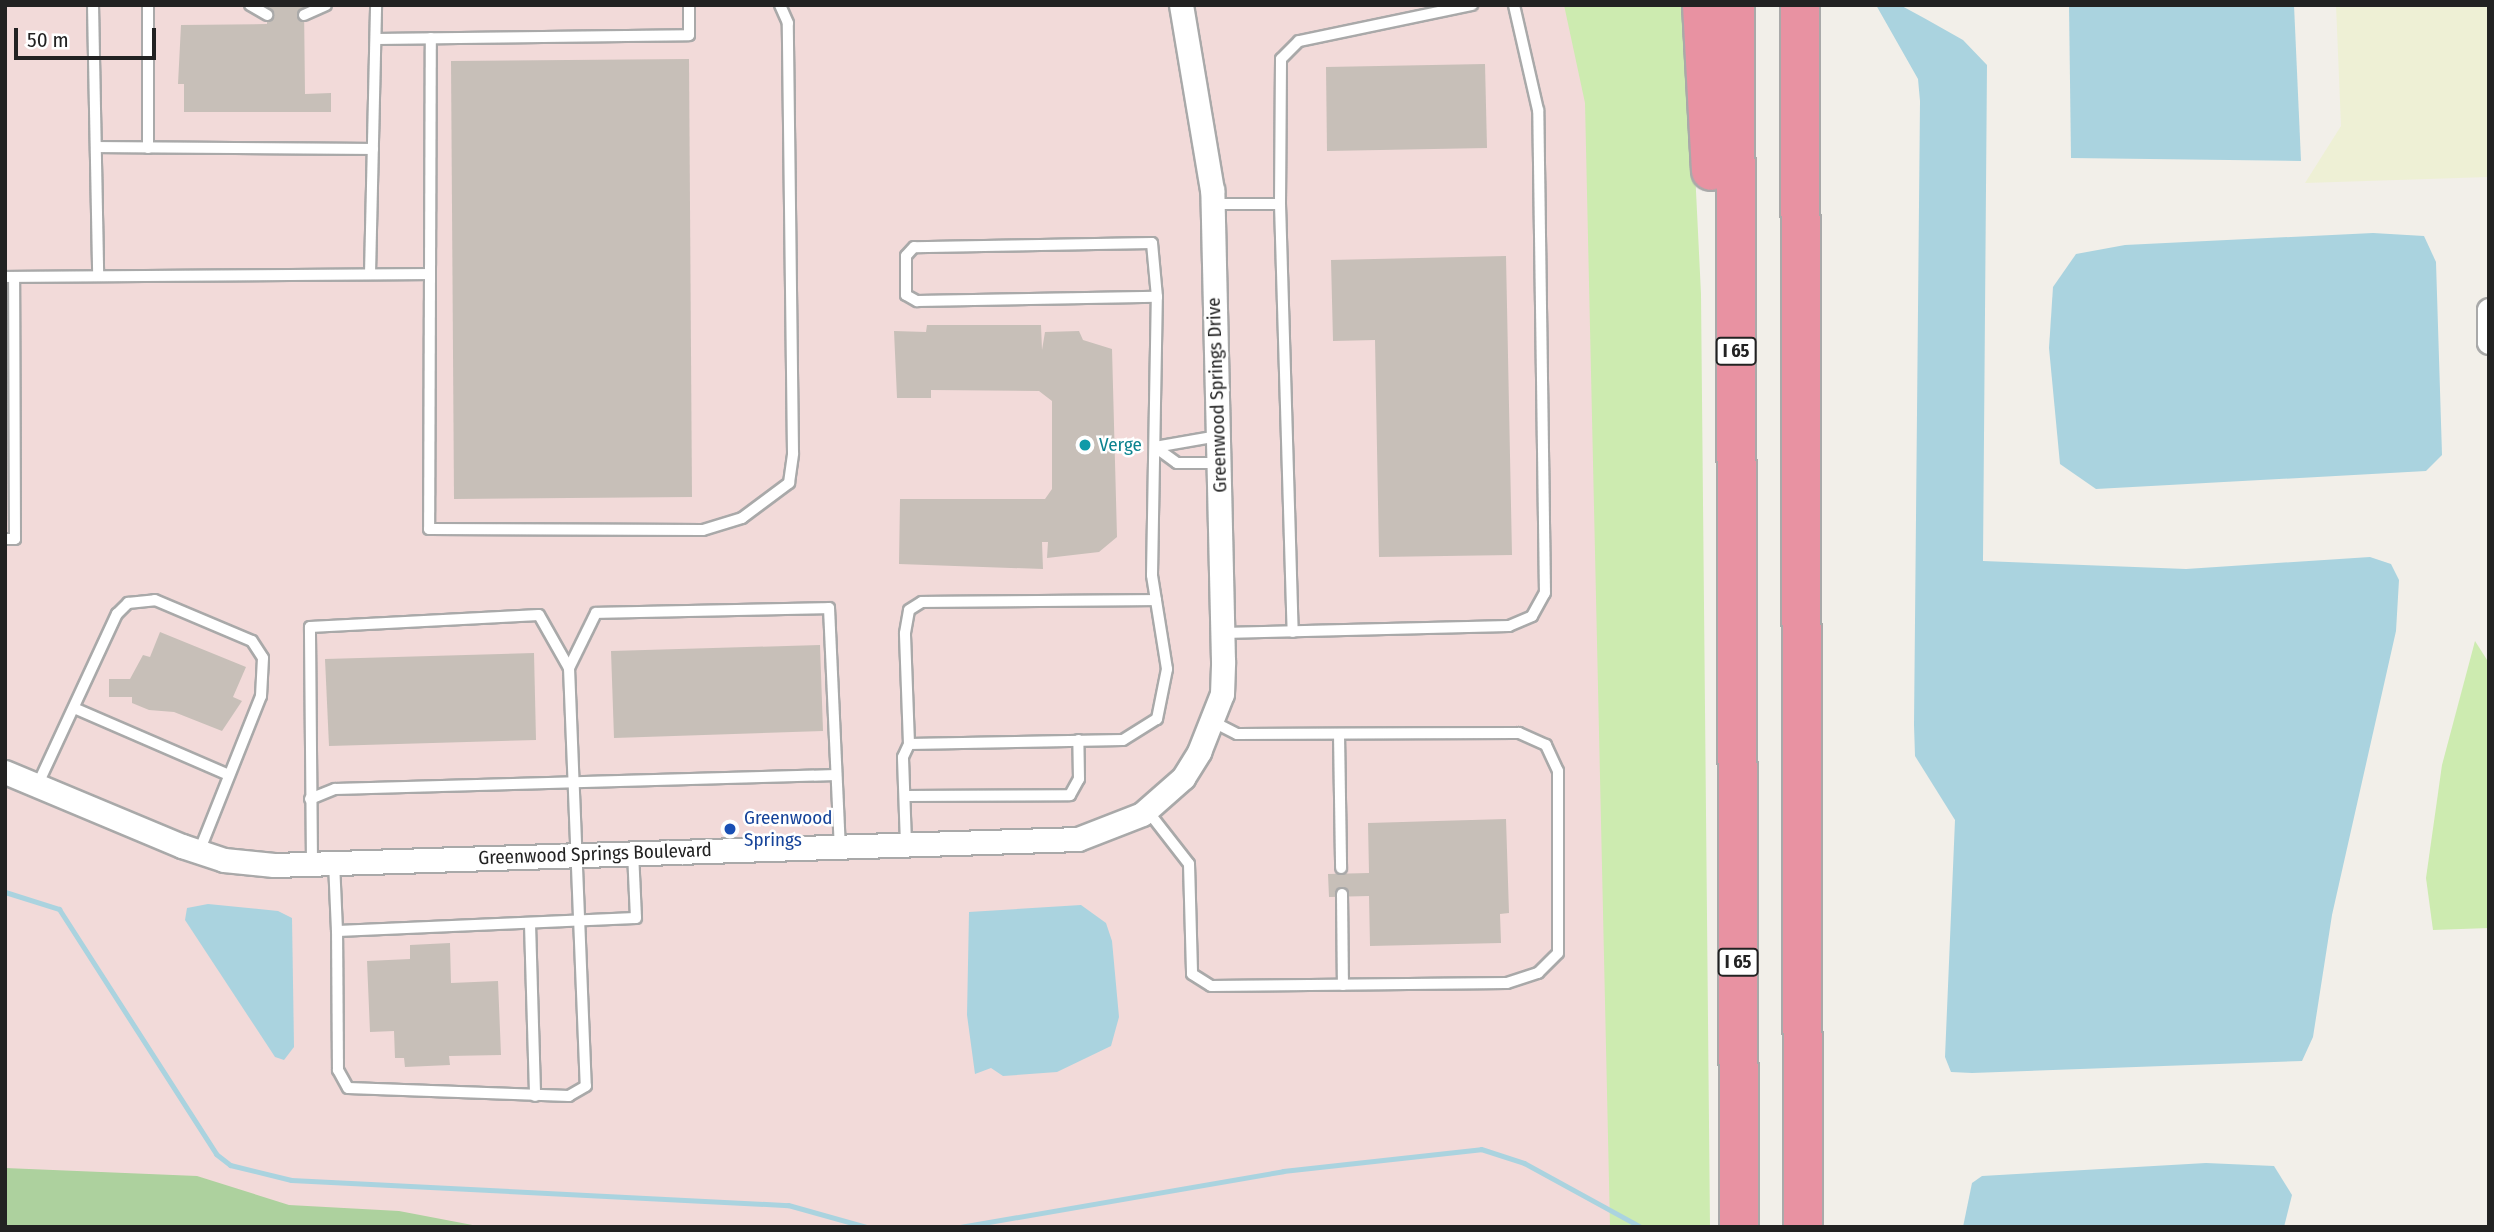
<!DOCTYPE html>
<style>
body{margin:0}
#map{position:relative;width:2494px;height:1232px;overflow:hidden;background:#f2efe9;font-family:"Fira Sans Condensed",sans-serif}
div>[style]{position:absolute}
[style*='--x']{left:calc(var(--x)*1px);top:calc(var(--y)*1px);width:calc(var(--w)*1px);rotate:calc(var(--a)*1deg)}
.commercial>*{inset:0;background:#f2dad9}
.farmland>*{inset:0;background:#eef0d5}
.grass>*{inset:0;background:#cdebb0}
.forest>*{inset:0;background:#add19e}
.water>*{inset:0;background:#aad3df}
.stream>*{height:5px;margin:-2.5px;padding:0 2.5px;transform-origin:2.5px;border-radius:2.5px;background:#aad3df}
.building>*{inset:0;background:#c7bfb8}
.roads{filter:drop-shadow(2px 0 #a9a9a9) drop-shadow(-2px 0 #a9a9a9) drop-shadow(0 2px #a9a9a9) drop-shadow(0 -2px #a9a9a9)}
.lane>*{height:10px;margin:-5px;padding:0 5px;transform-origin:5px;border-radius:5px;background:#fff}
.street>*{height:23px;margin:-11.5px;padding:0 11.5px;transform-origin:11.5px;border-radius:11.5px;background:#fff}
.highway>*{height:38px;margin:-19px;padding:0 19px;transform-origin:19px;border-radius:19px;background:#e892a2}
.dots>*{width:19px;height:19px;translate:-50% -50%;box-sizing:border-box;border:4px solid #fff;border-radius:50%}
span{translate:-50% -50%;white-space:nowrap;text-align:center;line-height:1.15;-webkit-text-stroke:5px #fff;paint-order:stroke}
.shield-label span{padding:2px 5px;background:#fff;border:2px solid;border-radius:5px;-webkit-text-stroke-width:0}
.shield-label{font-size:18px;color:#222;font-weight:700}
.street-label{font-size:19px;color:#222}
.culture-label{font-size:19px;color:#0d838f}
.left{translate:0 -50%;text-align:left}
.transit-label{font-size:19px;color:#164399}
.frame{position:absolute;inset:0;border:7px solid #222;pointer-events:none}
.scale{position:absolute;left:14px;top:28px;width:142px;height:32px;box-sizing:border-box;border:4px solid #222;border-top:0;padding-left:9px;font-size:21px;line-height:24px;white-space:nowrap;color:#222;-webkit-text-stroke:5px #fff;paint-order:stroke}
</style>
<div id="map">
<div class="commercial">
<i style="clip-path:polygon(5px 5px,1662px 5px,1685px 1227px,5px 1227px)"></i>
</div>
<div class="farmland">
<i style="clip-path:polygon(2336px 5px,2489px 5px,2489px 177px,2305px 183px,2341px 126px)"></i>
</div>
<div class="grass">
<i style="clip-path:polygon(1564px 5px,1687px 5px,1701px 294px,1710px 1227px,1610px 1227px,1585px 103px)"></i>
<i style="clip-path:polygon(2475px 641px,2489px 663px,2489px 928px,2433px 930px,2426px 878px,2442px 765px)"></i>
</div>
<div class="forest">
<i style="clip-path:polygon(5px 1168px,197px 1176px,289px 1205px,399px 1211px,483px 1227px,5px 1227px)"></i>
</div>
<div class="water">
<i style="clip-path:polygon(1876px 5px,1900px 5px,1924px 18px,1963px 40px,1987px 65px,1983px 561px,2186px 569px,2370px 557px,2391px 564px,2399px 580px,2396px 631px,2332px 915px,2313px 1037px,2302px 1061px,1972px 1073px,1951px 1072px,1945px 1057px,1955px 820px,1915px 756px,1914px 725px,1920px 101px,1918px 79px)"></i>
<i style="clip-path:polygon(2069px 5px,2294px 5px,2301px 161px,2071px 158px)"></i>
<i style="clip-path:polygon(2373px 233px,2424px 236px,2436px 262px,2442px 455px,2426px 471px,2096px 489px,2060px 464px,2049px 348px,2053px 287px,2076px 254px,2125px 245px)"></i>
<i style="clip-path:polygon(208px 904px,278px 911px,292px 918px,294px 1047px,284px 1060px,275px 1057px,185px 920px,187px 908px)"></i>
<i style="clip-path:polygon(1081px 905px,1106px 923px,1112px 941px,1119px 1017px,1111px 1046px,1057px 1072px,1003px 1076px,991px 1068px,975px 1074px,967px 1015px,969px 912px)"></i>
<i style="clip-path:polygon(2206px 1163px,2274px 1166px,2292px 1195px,2284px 1227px,1963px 1227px,1972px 1183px,1982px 1176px)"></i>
</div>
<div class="stream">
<i style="--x:5;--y:892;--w:57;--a:17.5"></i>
<i style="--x:59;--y:909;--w:291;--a:57.3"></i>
<i style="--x:216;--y:1154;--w:18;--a:38"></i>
<i style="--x:230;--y:1165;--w:63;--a:13.8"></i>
<i style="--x:291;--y:1180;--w:498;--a:2.9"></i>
<i style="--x:788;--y:1205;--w:82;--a:15.6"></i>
<i style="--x:960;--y:1227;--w:328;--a:-9.8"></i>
<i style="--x:1283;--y:1171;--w:199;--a:-6.3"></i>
<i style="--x:1481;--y:1149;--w:45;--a:18"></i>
<i style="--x:1524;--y:1163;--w:133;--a:28.7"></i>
</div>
<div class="building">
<i style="clip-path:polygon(267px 5px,304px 5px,305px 94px,331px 93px,331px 112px,184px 112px,184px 84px,178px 84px,181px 25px,267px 24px)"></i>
<i style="clip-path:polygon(689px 59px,692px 497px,454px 499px,451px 61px)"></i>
<i style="clip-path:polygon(1485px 64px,1487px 148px,1327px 151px,1326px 67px)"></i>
<i style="clip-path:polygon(1506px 256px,1512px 555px,1379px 557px,1375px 340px,1333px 341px,1331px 260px)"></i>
<i style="clip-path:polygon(927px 325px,1041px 325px,1042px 350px,1045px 332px,1079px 331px,1083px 340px,1112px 349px,1117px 537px,1099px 552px,1047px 558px,1048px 542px,1042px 542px,1043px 569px,899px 564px,900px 499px,1045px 499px,1052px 489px,1052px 401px,1039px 391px,931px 390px,931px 398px,897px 398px,894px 331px,926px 332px)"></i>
<i style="clip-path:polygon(160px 632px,246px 667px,233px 697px,242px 701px,222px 731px,174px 712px,149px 710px,132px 703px,132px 697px,109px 697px,109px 679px,130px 679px,143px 655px,150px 657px)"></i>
<i style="clip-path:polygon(820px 645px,823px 731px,614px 738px,611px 651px)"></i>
<i style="clip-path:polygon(534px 653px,536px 740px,329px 746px,325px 659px)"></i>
<i style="clip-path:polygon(1506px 819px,1509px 913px,1500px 914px,1501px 943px,1370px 946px,1369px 896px,1329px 897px,1328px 874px,1369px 873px,1368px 823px)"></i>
<i style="clip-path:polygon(450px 943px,451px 983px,498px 981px,501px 1055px,449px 1056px,450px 1065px,405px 1067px,404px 1058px,395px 1058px,394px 1031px,370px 1032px,367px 961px,410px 959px,410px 945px)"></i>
</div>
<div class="roads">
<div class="lane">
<i style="--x:93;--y:5;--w:271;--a:88.9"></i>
<i style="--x:250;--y:5;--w:20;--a:30"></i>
<i style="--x:304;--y:15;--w:24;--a:-24"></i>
<i style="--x:376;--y:39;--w:313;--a:-0.7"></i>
<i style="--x:689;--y:35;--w:30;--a:-90"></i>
<i style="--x:96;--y:147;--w:277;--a:0.4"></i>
<i style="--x:148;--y:148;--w:143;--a:-90"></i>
<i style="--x:1212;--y:204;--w:68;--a:0"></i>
<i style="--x:1280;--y:204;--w:145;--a:-89.6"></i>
<i style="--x:1281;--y:59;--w:25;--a:-45"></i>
<i style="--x:1299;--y:41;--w:177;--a:-11.8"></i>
<i style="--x:1280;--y:204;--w:428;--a:88.3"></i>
<i style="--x:370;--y:274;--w:269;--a:-88.7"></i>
<i style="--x:430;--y:274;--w:236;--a:-89.8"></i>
<i style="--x:5;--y:277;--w:425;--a:-0.4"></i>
<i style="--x:430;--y:274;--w:255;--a:90.2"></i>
<i style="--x:429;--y:529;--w:274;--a:0.2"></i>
<i style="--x:703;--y:530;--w:41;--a:-17.1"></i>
<i style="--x:742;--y:518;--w:59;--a:-36.7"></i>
<i style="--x:789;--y:483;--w:30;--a:-82"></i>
<i style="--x:793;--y:453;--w:430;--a:-90.7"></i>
<i style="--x:788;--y:23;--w:20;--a:-114"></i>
<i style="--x:1155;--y:447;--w:27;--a:36"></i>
<i style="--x:1177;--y:463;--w:42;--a:0"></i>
<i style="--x:1155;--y:447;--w:64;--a:-9.9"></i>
<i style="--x:5;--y:539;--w:10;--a:0"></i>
<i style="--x:15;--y:539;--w:262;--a:-90.2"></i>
<i style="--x:1223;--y:633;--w:286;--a:-1.4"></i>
<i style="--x:1509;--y:626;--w:25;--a:-23"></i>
<i style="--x:1532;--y:616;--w:26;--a:-61"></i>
<i style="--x:1545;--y:593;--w:483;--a:-90.8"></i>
<i style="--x:1538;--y:110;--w:108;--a:-102.9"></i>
<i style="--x:569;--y:668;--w:61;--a:-63.9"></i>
<i style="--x:596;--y:613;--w:233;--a:-1.2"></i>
<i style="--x:829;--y:608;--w:238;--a:87.4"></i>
<i style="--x:74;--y:708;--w:169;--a:23.4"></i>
<i style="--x:1339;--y:734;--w:134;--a:89.1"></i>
<i style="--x:909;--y:744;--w:111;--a:-92.1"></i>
<i style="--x:905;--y:633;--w:23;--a:-80"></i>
<i style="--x:909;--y:610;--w:15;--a:-32"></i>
<i style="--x:922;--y:602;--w:234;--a:-0.5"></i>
<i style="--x:37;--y:786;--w:190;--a:-65.1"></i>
<i style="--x:117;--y:614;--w:16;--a:-45"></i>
<i style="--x:128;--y:603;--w:27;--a:-6"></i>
<i style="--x:155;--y:600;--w:105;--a:22.9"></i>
<i style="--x:252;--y:641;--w:20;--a:57"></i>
<i style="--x:263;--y:658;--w:38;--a:93"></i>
<i style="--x:261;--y:696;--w:168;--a:111.7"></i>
<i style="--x:905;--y:796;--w:165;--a:-0.3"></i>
<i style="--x:1070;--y:795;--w:18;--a:-61"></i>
<i style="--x:1079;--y:779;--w:39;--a:-91"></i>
<i style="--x:310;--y:799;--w:27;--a:-22"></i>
<i style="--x:335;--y:789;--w:501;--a:-1.6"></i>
<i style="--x:1147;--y:810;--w:68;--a:52.1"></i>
<i style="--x:1189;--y:864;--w:110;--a:88.4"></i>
<i style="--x:1192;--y:974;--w:22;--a:32"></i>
<i style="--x:1211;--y:986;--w:296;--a:-0.6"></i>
<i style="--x:1507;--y:983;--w:33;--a:-18"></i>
<i style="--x:1538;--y:973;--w:28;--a:-45"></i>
<i style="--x:1558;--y:953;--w:182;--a:-90"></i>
<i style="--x:1558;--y:771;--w:29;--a:-115"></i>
<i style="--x:1546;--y:745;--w:30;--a:-156"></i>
<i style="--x:1519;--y:733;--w:282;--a:179.8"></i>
<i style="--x:1237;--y:734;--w:27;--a:-153"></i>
<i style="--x:906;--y:844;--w:87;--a:-92"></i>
<i style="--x:903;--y:757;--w:14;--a:-65"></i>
<i style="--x:909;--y:744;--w:214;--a:-1.1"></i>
<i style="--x:1123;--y:740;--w:40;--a:-32"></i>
<i style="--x:1157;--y:719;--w:51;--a:-78.7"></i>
<i style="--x:1167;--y:669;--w:95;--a:-99.1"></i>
<i style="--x:1152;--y:575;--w:278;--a:-89"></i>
<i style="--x:1157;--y:297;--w:54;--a:-95.3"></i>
<i style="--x:1152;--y:243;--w:238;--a:179"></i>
<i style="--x:914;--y:247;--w:12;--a:132"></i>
<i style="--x:906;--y:256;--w:39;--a:90"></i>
<i style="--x:906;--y:295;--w:13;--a:29"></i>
<i style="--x:917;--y:301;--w:240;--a:-1"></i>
<i style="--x:334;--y:862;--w:69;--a:87.5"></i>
<i style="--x:337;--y:931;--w:299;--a:-2.5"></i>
<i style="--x:636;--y:918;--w:65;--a:-92.6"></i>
<i style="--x:312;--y:863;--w:236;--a:-90.5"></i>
<i style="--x:310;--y:627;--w:229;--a:-3"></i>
<i style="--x:539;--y:615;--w:61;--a:60.5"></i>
<i style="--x:569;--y:668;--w:418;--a:87.7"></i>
<i style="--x:586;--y:1086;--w:20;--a:150"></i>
<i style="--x:569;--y:1096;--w:221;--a:-177.9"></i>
<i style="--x:348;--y:1088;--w:21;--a:-119"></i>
<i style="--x:338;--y:1070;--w:139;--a:-90.4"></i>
<i style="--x:1342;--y:894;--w:91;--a:89.4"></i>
<i style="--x:530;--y:924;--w:172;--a:88.3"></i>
</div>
<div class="street">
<i style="--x:2489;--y:310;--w:32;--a:90"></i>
<i style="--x:5;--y:772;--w:192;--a:22.7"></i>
<i style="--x:182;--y:846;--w:44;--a:18.4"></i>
<i style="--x:224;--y:860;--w:50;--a:5.7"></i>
<i style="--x:274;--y:865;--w:804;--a:-1.85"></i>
<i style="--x:1078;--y:839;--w:69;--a:-21.3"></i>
<i style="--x:1142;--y:814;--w:55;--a:-41.3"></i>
<i style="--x:1183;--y:778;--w:31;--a:-58"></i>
<i style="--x:1199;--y:752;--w:62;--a:-68.4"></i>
<i style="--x:1222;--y:694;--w:33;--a:-88"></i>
<i style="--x:1223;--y:661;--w:471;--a:-91.3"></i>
<i style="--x:1212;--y:190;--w:188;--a:-99.5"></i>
</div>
<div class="highway">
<i style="--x:1702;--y:5;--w:166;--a:86.9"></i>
<i style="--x:1735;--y:5;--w:1222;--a:89.81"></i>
<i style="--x:1800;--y:5;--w:1222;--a:89.86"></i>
</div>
</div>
<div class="dots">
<i style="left:1085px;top:445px;background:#0f9aa8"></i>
<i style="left:730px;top:829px;background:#1a4fb4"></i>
</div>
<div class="shield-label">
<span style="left:1736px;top:351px">I 65</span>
<span style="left:1738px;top:962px">I 65</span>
</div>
<div class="street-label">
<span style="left:1217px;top:395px;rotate:-92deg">Greenwood Springs Drive</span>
<span style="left:595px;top:854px;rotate:-2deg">Greenwood Springs Boulevard</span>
</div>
<div class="culture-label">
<span class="left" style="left:1099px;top:445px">Verge</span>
</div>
<div class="transit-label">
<span class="left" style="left:744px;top:829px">Greenwood<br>Springs</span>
</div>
<div class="frame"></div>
<div class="scale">50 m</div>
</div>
